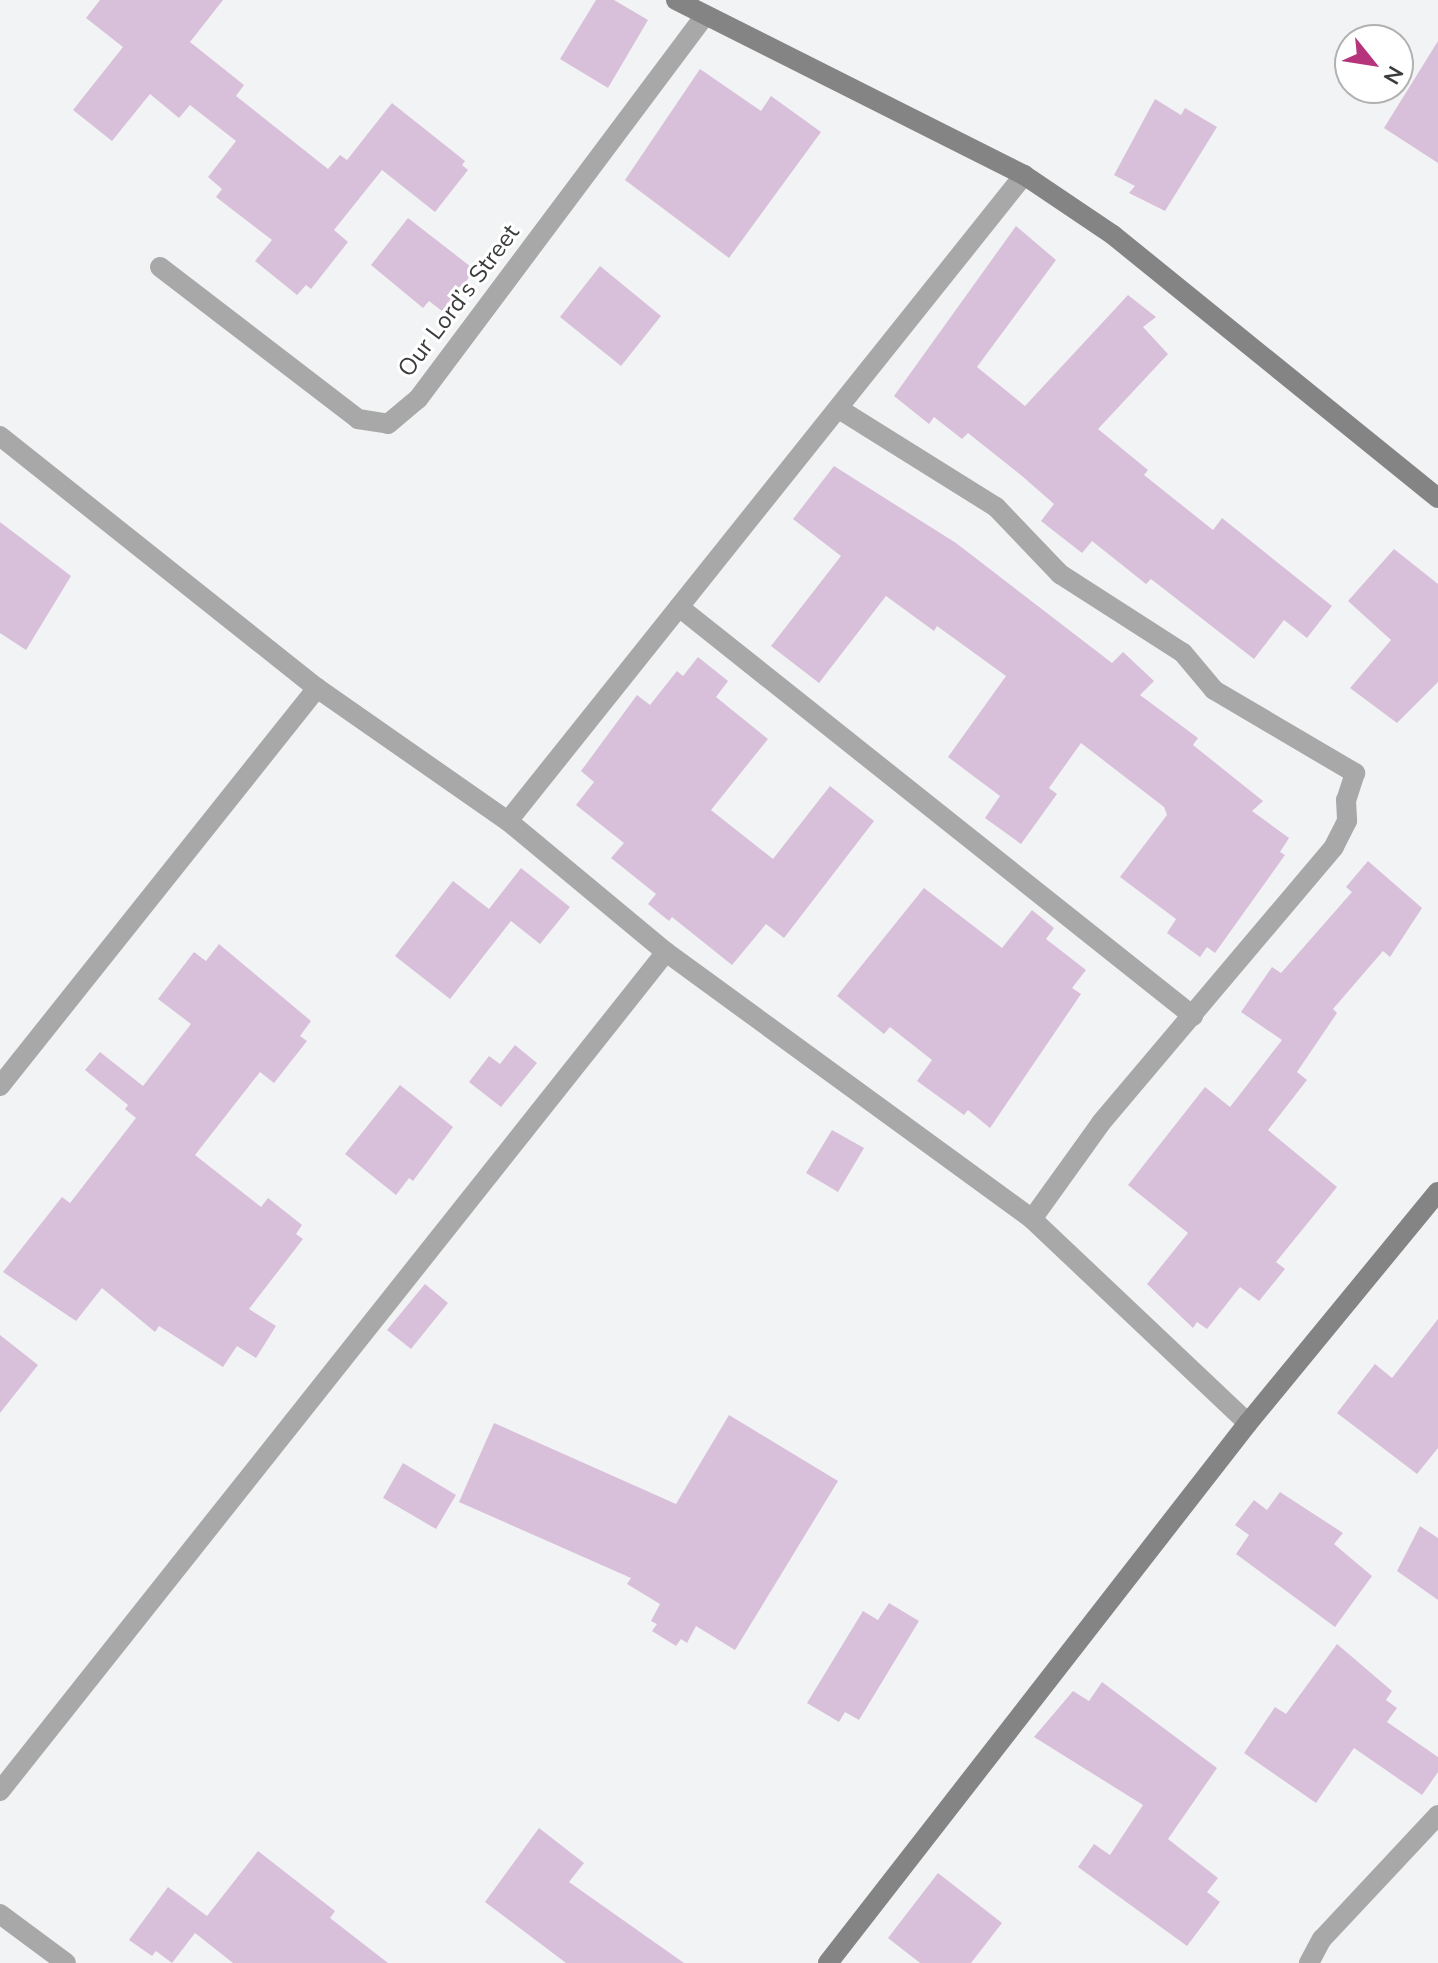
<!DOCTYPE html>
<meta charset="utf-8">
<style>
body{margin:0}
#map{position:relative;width:1438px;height:1963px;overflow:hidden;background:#f2f3f4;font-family:"Nunito Sans",sans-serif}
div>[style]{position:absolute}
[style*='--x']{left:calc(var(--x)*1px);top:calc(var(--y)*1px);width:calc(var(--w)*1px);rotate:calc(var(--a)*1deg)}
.building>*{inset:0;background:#d9c0da}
.street>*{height:20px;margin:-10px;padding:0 10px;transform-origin:10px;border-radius:10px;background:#a9a8a8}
.secondary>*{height:20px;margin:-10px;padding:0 10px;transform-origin:10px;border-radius:10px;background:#858485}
span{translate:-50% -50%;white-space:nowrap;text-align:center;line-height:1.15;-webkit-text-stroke:6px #fff;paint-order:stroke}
.street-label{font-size:24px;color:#3b3c3c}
.north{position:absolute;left:1334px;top:24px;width:80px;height:80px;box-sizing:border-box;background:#fff;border:2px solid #b1b1b1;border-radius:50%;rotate:120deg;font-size:22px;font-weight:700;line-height:32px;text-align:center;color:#3b3c3c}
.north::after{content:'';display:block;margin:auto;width:28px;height:36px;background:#b6347c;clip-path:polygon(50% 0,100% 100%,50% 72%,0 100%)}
</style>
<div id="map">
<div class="building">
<i style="clip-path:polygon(100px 0,223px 0,190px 42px,244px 85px,236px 96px,328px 169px,340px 155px,347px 160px,392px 103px,465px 161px,462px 165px,468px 170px,435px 212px,382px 170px,334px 230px,348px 242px,311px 289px,306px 285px,297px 295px,255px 261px,272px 240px,216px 197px,222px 189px,208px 177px,236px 141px,190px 105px,179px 118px,150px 94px,112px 141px,73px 110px,123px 47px,86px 18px)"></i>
<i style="clip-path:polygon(596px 0,614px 0,648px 20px,608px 88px,560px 59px)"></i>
<i style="clip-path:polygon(1438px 41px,1438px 163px,1384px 128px)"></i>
<i style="clip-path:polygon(700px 69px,761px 111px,771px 96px,821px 132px,729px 258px,625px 180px)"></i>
<i style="clip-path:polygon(1155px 99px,1181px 115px,1185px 108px,1217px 127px,1165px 211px,1129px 193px,1135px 186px,1114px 175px)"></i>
<i style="clip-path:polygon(408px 218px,475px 270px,442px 311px,429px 301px,423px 308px,371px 265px)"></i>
<i style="clip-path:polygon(1016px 226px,1056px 260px,977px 367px,1025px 406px,1128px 295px,1156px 317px,1143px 327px,1168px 354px,1098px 429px,1148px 470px,1144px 475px,1213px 530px,1222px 518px,1332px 606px,1307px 638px,1284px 620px,1254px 659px,1151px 579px,1146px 584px,1092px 541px,1082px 553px,1041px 521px,1054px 504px,1022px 476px,968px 433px,962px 439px,934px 417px,929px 424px,894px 396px)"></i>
<i style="clip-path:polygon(600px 266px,661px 316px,621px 366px,560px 317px)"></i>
<i style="clip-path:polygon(834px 466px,956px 543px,1112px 663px,1123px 652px,1154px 681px,1140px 695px,1198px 738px,1193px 745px,1263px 801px,1252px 811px,1289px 838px,1280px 852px,1285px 855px,1215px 953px,1207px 947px,1200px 957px,1167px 933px,1176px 919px,1120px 877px,1167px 815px,1164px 807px,1081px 743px,1049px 788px,1057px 794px,1021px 844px,985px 818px,1000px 796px,948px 757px,1006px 676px,937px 626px,934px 631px,886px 596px,819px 683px,771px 646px,841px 556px,793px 519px)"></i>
<i style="clip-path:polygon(0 522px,71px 576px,26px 650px,0 633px)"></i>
<i style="clip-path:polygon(1394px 549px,1438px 584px,1438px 682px,1397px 723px,1350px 688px,1391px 640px,1348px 601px)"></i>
<i style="clip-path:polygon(698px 657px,728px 681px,716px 697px,768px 739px,711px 810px,773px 859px,830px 786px,874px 821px,784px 938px,766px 924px,732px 965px,672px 917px,669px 921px,648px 904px,656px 894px,611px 858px,624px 843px,576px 805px,594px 782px,581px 771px,637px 695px,650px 705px,677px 671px,683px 676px)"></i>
<i style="clip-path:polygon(1368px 861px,1422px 908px,1390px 957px,1383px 951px,1333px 1009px,1337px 1013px,1297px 1072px,1307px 1080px,1268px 1130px,1337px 1187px,1276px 1262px,1285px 1269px,1259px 1301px,1240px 1287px,1207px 1329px,1197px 1322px,1193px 1328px,1147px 1284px,1188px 1233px,1128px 1185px,1205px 1087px,1230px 1107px,1282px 1040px,1241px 1012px,1272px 967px,1281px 973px,1352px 892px,1346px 887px)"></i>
<i style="clip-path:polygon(521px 868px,570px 907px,540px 944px,511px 921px,450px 999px,395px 956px,453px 881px,489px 909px)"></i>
<i style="clip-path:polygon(924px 888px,1002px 948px,1032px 910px,1054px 928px,1046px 939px,1086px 970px,1072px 988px,1081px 994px,990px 1128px,968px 1110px,964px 1115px,917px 1081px,932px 1060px,890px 1027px,884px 1034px,837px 996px)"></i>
<i style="clip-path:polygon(219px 944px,311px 1021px,300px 1036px,307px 1041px,274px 1083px,260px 1072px,195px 1155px,261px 1207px,268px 1198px,302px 1225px,296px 1234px,303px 1239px,249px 1309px,276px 1326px,256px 1358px,237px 1346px,223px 1367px,159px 1326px,155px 1332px,102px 1288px,76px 1321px,3px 1272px,62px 1197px,70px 1203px,136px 1118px,125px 1109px,128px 1105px,85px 1070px,100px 1052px,143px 1086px,191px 1024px,158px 999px,194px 952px,206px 961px)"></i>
<i style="clip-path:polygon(515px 1045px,537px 1063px,501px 1107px,469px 1082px,489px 1056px,500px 1064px)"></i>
<i style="clip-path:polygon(400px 1085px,453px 1127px,413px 1181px,409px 1178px,396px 1195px,345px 1154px)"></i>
<i style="clip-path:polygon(832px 1130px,864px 1148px,838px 1192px,806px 1173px)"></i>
<i style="clip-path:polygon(425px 1284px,448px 1303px,411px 1349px,387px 1330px)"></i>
<i style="clip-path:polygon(1438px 1319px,1438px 1448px,1417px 1474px,1337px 1413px,1375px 1364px,1392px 1378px)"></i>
<i style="clip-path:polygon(0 1335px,38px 1365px,0 1413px)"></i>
<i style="clip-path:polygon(729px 1415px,838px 1481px,735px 1650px,696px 1626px,687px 1643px,681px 1639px,676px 1646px,652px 1631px,657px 1624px,651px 1621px,660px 1604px,627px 1584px,631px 1578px,459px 1502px,494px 1423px,676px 1504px)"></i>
<i style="clip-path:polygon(403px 1463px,456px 1495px,436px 1529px,383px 1498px)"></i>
<i style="clip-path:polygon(1280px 1492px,1343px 1533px,1334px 1544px,1372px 1576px,1335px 1627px,1236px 1554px,1249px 1535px,1235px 1525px,1254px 1500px,1267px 1510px)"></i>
<i style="clip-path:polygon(1420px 1526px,1438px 1538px,1438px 1600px,1397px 1571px)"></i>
<i style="clip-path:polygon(889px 1603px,919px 1621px,859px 1720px,845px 1712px,839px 1722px,807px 1703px,863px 1611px,878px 1620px)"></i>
<i style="clip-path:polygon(1337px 1644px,1392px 1691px,1386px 1700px,1397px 1708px,1387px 1722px,1438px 1757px,1438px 1772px,1422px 1795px,1354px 1748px,1316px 1803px,1244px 1753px,1275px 1707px,1286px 1714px)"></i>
<i style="clip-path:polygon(1102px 1682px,1217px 1768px,1168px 1839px,1218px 1878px,1207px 1892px,1220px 1902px,1187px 1946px,1078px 1867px,1094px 1844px,1110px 1855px,1143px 1805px,1034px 1737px,1073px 1691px,1089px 1701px)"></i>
<i style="clip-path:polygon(539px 1828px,584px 1863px,569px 1882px,684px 1963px,566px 1963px,485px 1902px)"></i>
<i style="clip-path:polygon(258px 1851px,335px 1911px,330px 1918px,388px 1963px,233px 1963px,195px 1933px,172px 1963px,156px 1951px,152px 1956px,129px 1940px,168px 1887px,207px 1916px)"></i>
<i style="clip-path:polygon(938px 1873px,1002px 1923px,971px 1963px,920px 1963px,888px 1938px)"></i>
</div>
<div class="street">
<i style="--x:160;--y:267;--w:250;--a:37.5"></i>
<i style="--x:358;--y:419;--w:30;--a:9"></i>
<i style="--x:388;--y:424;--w:39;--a:-40"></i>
<i style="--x:418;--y:399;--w:478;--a:-53.2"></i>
<i style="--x:839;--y:409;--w:185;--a:32"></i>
<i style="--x:996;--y:507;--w:93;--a:46.3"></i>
<i style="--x:1060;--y:574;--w:146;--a:32.7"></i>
<i style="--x:1183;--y:653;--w:48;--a:50"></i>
<i style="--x:1214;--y:690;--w:164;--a:30.5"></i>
<i style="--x:1355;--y:773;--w:28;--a:108"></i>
<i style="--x:1346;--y:800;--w:21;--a:87"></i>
<i style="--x:1347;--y:821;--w:29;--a:117"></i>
<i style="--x:1334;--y:847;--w:361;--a:130.2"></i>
<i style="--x:1101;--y:1123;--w:118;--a:125.7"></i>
<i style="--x:0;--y:436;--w:405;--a:38.5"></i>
<i style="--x:317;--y:688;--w:233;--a:34.9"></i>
<i style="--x:508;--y:821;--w:205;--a:39.7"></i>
<i style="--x:666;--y:952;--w:453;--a:36.1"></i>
<i style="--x:1032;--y:1219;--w:297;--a:43.4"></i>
<i style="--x:679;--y:607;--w:657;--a:38.51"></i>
<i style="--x:508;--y:821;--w:827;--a:-51.38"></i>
<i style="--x:0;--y:1086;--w:509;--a:-51.46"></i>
<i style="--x:0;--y:1791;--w:1071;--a:-51.56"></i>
<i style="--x:0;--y:1914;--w:82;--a:36.6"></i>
<i style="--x:1309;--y:1963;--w:27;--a:-62"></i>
<i style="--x:1322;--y:1939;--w:170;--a:-46.9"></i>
</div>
<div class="secondary">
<i style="--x:676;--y:0;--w:390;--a:26.7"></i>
<i style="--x:1024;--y:175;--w:107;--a:34"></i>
<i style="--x:1113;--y:235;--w:418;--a:39"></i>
<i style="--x:828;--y:1963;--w:684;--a:-52.13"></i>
<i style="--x:1248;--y:1423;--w:299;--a:-50.6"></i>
</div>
<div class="street-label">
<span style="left:459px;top:301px;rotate:-53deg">Our Lord’s Street</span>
</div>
<div class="north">N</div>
</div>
